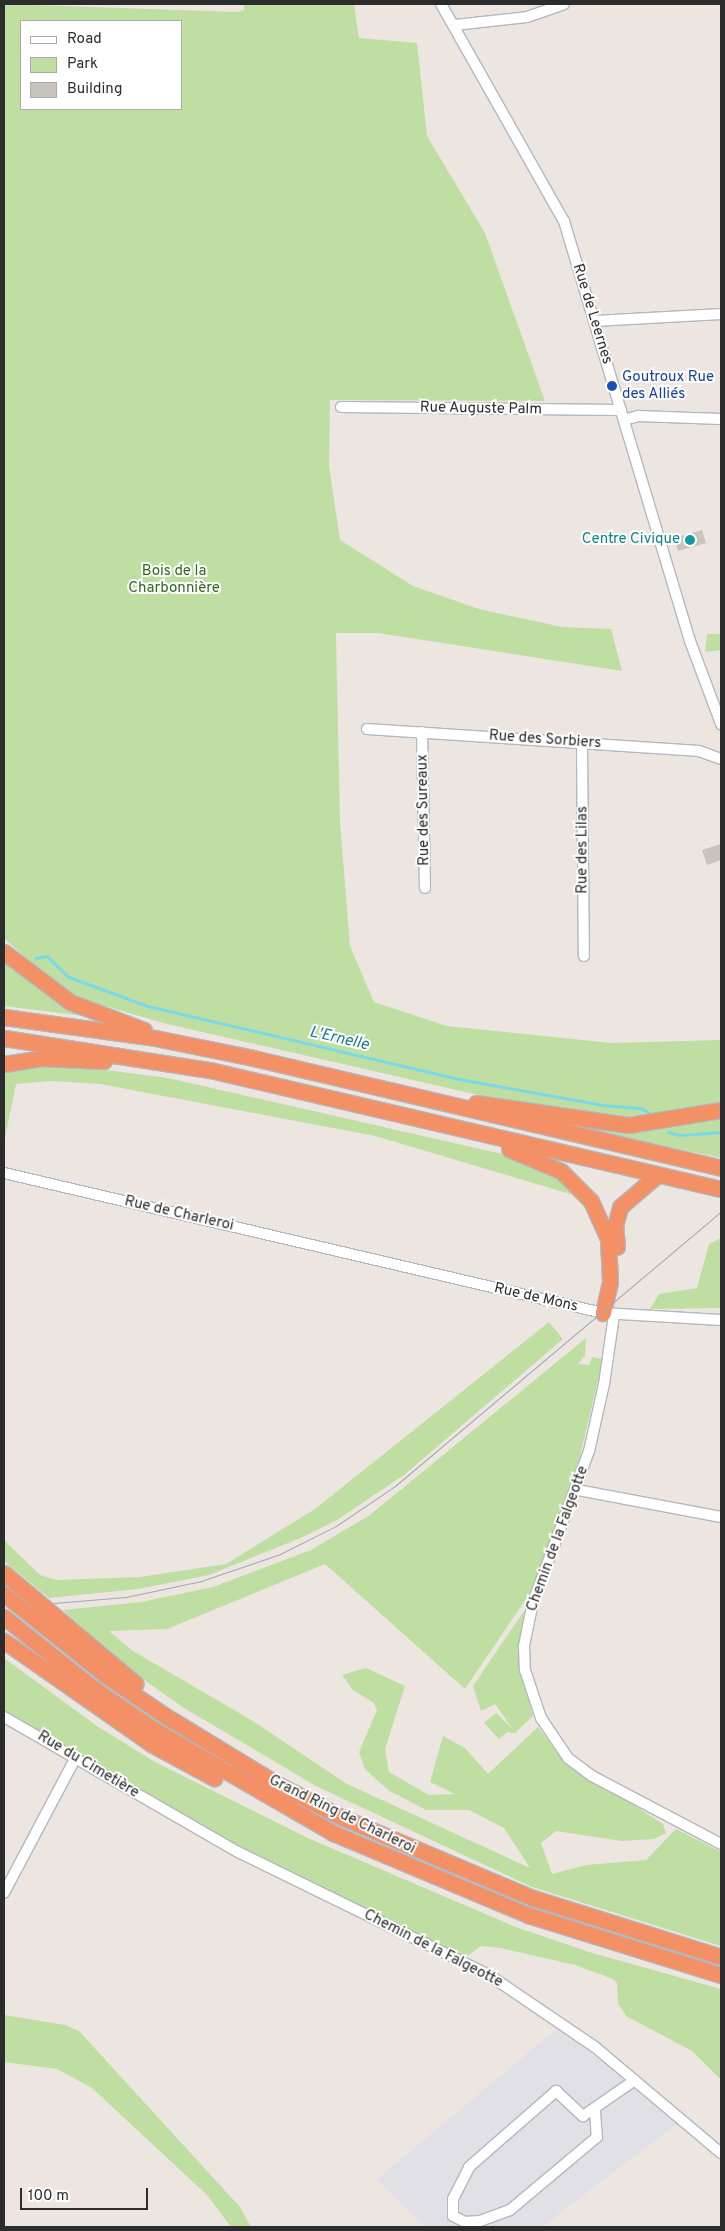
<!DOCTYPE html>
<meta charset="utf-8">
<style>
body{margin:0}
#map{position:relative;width:725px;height:2231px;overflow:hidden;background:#ede6e0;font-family:Overpass,sans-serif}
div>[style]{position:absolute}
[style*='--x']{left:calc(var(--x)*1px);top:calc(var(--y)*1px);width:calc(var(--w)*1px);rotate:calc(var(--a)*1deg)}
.industrial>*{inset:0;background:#e1e0e6}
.green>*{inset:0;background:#bedfa1}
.stream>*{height:2.5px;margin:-1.25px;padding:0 1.25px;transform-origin:1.25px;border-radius:1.25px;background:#7bd8e7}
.building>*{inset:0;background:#c9c4be}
.roads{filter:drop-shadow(1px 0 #b3b7bf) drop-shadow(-1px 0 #b3b7bf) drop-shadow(0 1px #b3b7bf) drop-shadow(0 -1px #b3b7bf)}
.minor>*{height:10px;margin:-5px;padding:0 5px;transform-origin:5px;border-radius:5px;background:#fff}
.highway>*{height:15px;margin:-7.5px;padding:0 7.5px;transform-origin:7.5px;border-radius:7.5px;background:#f39065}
.tram>*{height:1px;margin:-0.5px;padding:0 0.5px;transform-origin:0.5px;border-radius:0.5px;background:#a3a8b5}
.dots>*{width:14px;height:14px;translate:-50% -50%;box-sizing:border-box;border:2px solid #fff;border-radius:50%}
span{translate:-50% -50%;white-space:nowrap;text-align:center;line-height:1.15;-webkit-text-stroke:4px #fff;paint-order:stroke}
.street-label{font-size:15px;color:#2c2c2c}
.transit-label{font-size:15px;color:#164399}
.left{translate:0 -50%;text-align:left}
.culture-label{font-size:15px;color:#0d838f}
.right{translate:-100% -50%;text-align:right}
.park-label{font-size:15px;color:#386620}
.water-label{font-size:16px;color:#177a96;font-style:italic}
.frame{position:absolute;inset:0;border:5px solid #2c2c2c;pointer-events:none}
.legend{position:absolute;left:20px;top:20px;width:162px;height:90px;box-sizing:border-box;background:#fff;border:1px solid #ababab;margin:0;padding:6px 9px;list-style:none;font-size:15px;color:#2c2c2c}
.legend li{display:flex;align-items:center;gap:10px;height:25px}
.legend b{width:25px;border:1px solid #ababab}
.scale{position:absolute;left:20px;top:2188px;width:128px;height:22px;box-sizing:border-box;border:2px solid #2c2c2c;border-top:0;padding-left:6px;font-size:15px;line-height:18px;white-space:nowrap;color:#2c2c2c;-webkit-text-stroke:4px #fff;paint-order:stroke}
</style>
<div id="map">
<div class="industrial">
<i style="clip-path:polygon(559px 2027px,678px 2123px,542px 2227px,426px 2227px,377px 2179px)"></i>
</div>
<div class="green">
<i style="clip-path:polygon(evenodd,4px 4px,237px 12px,244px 10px,244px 4px,354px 4px,359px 38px,417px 43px,427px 136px,485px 233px,545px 401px,330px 400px,329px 466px,340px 540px,413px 586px,479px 609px,562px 627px,611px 629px,622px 671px,378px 633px,336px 633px,340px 822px,350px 946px,374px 1002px,447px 1026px,611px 1043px,721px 1040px,721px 1102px,686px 1111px,615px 1117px,518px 1104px,163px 1023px,81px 999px,51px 981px,4px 938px,4px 4px,21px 21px,181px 21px,181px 109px,21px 109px,21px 21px)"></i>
<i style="clip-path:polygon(707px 634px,721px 634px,721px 650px,705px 652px)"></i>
<i style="clip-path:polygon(4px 959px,46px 995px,84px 1016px,4px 1006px)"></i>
<i style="clip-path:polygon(67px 1065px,168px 1078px,502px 1154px,536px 1164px,568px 1183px,584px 1198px,375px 1136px,100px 1084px,51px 1081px,16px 1084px,4px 1143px,4px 1071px)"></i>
<i style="clip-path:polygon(721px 1115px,721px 1158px,575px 1127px,661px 1127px)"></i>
<i style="clip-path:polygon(721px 1238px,721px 1308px,650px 1309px,659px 1294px,697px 1288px,709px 1244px)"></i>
<i style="clip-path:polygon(549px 1322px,563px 1339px,404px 1475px,337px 1520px,303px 1537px,209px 1575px,138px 1589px,49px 1598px,4px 1561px,4px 1540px,40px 1575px,57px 1580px,140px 1577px,226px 1564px,315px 1509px)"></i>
<i style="clip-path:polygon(586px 1338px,585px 1356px,578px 1364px,589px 1365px,592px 1357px,603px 1359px,573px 1485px,532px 1590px,465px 1689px,325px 1564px,167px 1629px,109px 1631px,133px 1651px,253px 1721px,347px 1784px,530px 1868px,504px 1828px,469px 1810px,426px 1810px,388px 1790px,365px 1769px,359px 1752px,377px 1710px,374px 1703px,353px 1690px,342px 1675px,366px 1668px,405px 1686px,385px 1749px,389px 1772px,429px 1795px,455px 1794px,430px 1782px,443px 1736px,465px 1748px,488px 1774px,538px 1727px,562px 1759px,663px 1824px,666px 1833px,654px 1839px,622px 1841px,556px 1831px,541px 1843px,552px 1874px,586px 1865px,646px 1860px,676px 1829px,721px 1852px,721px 1946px,532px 1887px,316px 1786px,184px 1708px,130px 1670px,63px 1610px,141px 1602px,213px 1587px,311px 1550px,370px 1515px)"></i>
<i style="clip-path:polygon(524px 1611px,520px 1667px,533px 1716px,515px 1733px,507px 1732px,499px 1739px,484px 1723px,496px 1713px,512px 1728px,495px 1704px,481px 1711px,473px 1686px)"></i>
<i style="clip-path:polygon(4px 1658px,97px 1726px,155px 1762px,310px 1839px,516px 1927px,589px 1952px,721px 1989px,721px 2080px,692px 2051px,626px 2016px,618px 2003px,617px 1983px,613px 1979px,575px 1965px,500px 1948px,481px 1946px,466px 1957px,293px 1876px,176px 1814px,4px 1712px)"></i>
<i style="clip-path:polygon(4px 2015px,65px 2025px,79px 2031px,240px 2207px,251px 2227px,231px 2227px,207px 2195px,92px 2088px,57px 2069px,4px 2062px)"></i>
</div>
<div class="stream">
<i style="--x:36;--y:958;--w:11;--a:-10"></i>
<i style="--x:47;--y:956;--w:30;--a:44"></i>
<i style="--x:69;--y:977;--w:84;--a:20.2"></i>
<i style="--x:148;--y:1006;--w:319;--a:13.2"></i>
<i style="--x:459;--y:1079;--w:146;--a:10.2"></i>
<i style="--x:603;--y:1105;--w:38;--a:5"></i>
<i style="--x:641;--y:1108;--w:8;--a:30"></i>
<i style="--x:668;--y:1132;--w:12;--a:14"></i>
<i style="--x:680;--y:1135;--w:41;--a:-4.2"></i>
</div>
<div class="building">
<i style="clip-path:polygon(702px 530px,706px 543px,678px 551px,674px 538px)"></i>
<i style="clip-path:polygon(721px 844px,721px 860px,707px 865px,702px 850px)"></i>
</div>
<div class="roads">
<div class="minor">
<i style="--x:441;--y:4;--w:249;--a:60.5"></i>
<i style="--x:564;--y:221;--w:438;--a:73.3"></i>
<i style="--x:690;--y:641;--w:89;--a:69.5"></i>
<i style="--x:455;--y:25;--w:72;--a:-6.3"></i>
<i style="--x:527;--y:17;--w:39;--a:-19"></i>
<i style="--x:595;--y:321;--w:126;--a:-3.2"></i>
<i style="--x:341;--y:407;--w:280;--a:0.6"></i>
<i style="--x:624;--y:420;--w:15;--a:-16"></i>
<i style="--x:638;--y:416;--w:83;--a:2.1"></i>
<i style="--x:367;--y:729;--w:333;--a:3.8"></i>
<i style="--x:699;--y:751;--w:23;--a:20"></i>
<i style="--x:422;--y:732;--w:156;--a:88.9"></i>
<i style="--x:582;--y:743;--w:213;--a:89.5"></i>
<i style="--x:4;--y:1173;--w:615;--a:13.16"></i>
<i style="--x:603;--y:1313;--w:118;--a:3.4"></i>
<i style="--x:614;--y:1315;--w:70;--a:98.2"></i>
<i style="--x:604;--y:1384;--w:69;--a:102.6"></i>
<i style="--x:589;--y:1451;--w:161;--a:110.3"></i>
<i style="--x:533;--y:1602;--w:45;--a:101.6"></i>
<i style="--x:524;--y:1646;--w:24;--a:88"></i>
<i style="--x:525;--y:1670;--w:51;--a:71.6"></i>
<i style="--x:541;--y:1718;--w:48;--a:56"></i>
<i style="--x:568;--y:1758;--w:30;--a:37"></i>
<i style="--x:592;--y:1776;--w:146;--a:27.8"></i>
<i style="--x:578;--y:1490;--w:146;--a:10.7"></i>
<i style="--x:4;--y:1717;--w:270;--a:30"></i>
<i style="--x:238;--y:1852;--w:280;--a:26.1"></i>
<i style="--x:489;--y:1975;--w:128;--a:34.2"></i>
<i style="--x:595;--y:2047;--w:165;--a:40.1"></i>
<i style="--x:4;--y:1893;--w:154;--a:-62.1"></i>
<i style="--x:595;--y:2111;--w:26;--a:86"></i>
<i style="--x:597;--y:2137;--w:114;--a:140"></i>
<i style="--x:510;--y:2210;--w:32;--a:160"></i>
<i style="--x:480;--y:2221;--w:15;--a:176"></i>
<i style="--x:465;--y:2222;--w:13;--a:-153"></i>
<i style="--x:453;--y:2216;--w:17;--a:-90"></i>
<i style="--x:453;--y:2199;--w:36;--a:-63"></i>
<i style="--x:469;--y:2167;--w:116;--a:-41.1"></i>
<i style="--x:556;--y:2091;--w:37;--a:43"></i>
<i style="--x:583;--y:2116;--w:63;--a:-34.7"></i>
</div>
<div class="highway">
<i style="--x:4;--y:952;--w:83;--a:37.1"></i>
<i style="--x:70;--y:1002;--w:79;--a:20.7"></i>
<i style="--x:4;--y:1017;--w:152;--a:7.9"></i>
<i style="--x:155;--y:1038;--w:100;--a:11.5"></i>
<i style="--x:253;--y:1058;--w:481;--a:13.2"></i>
<i style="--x:4;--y:1038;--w:213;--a:8.9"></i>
<i style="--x:214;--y:1071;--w:521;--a:13.1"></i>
<i style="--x:4;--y:1064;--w:36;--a:-9"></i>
<i style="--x:40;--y:1058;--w:64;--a:2.7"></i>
<i style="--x:476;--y:1103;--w:154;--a:8.2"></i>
<i style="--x:628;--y:1125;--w:94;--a:-9.2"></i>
<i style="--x:509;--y:1149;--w:56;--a:22.9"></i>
<i style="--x:561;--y:1171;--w:42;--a:45"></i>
<i style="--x:591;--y:1201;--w:42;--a:65.9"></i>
<i style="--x:608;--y:1239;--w:43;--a:87.3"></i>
<i style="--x:610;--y:1282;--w:32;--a:103"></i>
<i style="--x:617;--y:1247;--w:21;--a:-95"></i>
<i style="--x:615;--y:1226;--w:20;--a:-75"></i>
<i style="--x:620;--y:1207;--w:48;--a:-40.7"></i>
<i style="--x:4;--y:1573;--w:172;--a:40.1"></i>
<i style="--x:4;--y:1594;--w:129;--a:38.7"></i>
<i style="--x:105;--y:1675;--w:71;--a:34.1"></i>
<i style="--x:164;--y:1715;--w:132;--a:31.4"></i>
<i style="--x:277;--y:1784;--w:72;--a:27.3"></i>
<i style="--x:341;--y:1817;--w:208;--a:22.9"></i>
<i style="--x:533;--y:1898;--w:197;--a:17.4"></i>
<i style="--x:4;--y:1617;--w:115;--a:38.7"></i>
<i style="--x:94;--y:1689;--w:71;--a:34.1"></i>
<i style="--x:153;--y:1729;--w:208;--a:30"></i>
<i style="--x:333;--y:1833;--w:212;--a:22.8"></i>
<i style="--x:528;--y:1915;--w:202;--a:17.3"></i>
<i style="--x:4;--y:1641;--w:179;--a:35"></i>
<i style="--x:151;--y:1744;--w:72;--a:28.4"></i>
</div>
</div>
<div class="tram">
<i style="--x:54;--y:1603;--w:72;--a:-4.8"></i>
<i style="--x:126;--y:1597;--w:77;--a:-12"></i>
<i style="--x:201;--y:1581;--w:81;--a:-18.7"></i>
<i style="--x:278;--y:1555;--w:65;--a:-26.6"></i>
<i style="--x:336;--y:1526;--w:71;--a:-34.1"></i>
<i style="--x:395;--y:1486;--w:426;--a:-40.1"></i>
</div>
<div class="dots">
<i style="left:612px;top:386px;background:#1a4fb4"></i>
<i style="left:690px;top:540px;background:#0f9aa8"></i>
</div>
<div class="street-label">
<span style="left:592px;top:314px;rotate:73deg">Rue de Leernes</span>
<span style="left:481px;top:409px;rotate:1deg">Rue Auguste Palm</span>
<span style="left:545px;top:740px;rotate:4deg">Rue des Sorbiers</span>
<span style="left:424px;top:810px;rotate:-91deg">Rue des Sureaux</span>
<span style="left:583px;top:850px;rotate:-90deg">Rue des Lilas</span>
<span style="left:179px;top:1214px;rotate:13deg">Rue de Charleroi</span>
<span style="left:536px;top:1298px;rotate:13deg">Rue de Mons</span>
<span style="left:558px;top:1539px;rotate:-70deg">Chemin de la Falgeotte</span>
<span style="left:88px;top:1765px;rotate:31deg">Rue du Cimetière</span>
<span style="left:342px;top:1815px;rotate:26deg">Grand Ring de Charleroi</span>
<span style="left:433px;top:1949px;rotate:27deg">Chemin de la Falgeotte</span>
</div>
<div class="transit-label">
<span class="left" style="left:622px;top:386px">Goutroux Rue<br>des Alliés</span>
</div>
<div class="culture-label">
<span class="right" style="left:680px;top:540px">Centre Civique</span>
</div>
<div class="park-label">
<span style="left:174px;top:580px">Bois de la<br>Charbonnière</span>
</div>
<div class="water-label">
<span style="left:339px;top:1039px;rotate:13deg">L'Ernelle</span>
</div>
<div class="frame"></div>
<ul class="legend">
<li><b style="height:6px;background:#fff"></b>Road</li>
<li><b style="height:14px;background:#bedfa1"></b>Park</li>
<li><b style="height:14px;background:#c9c4be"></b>Building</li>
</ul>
<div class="scale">100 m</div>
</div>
